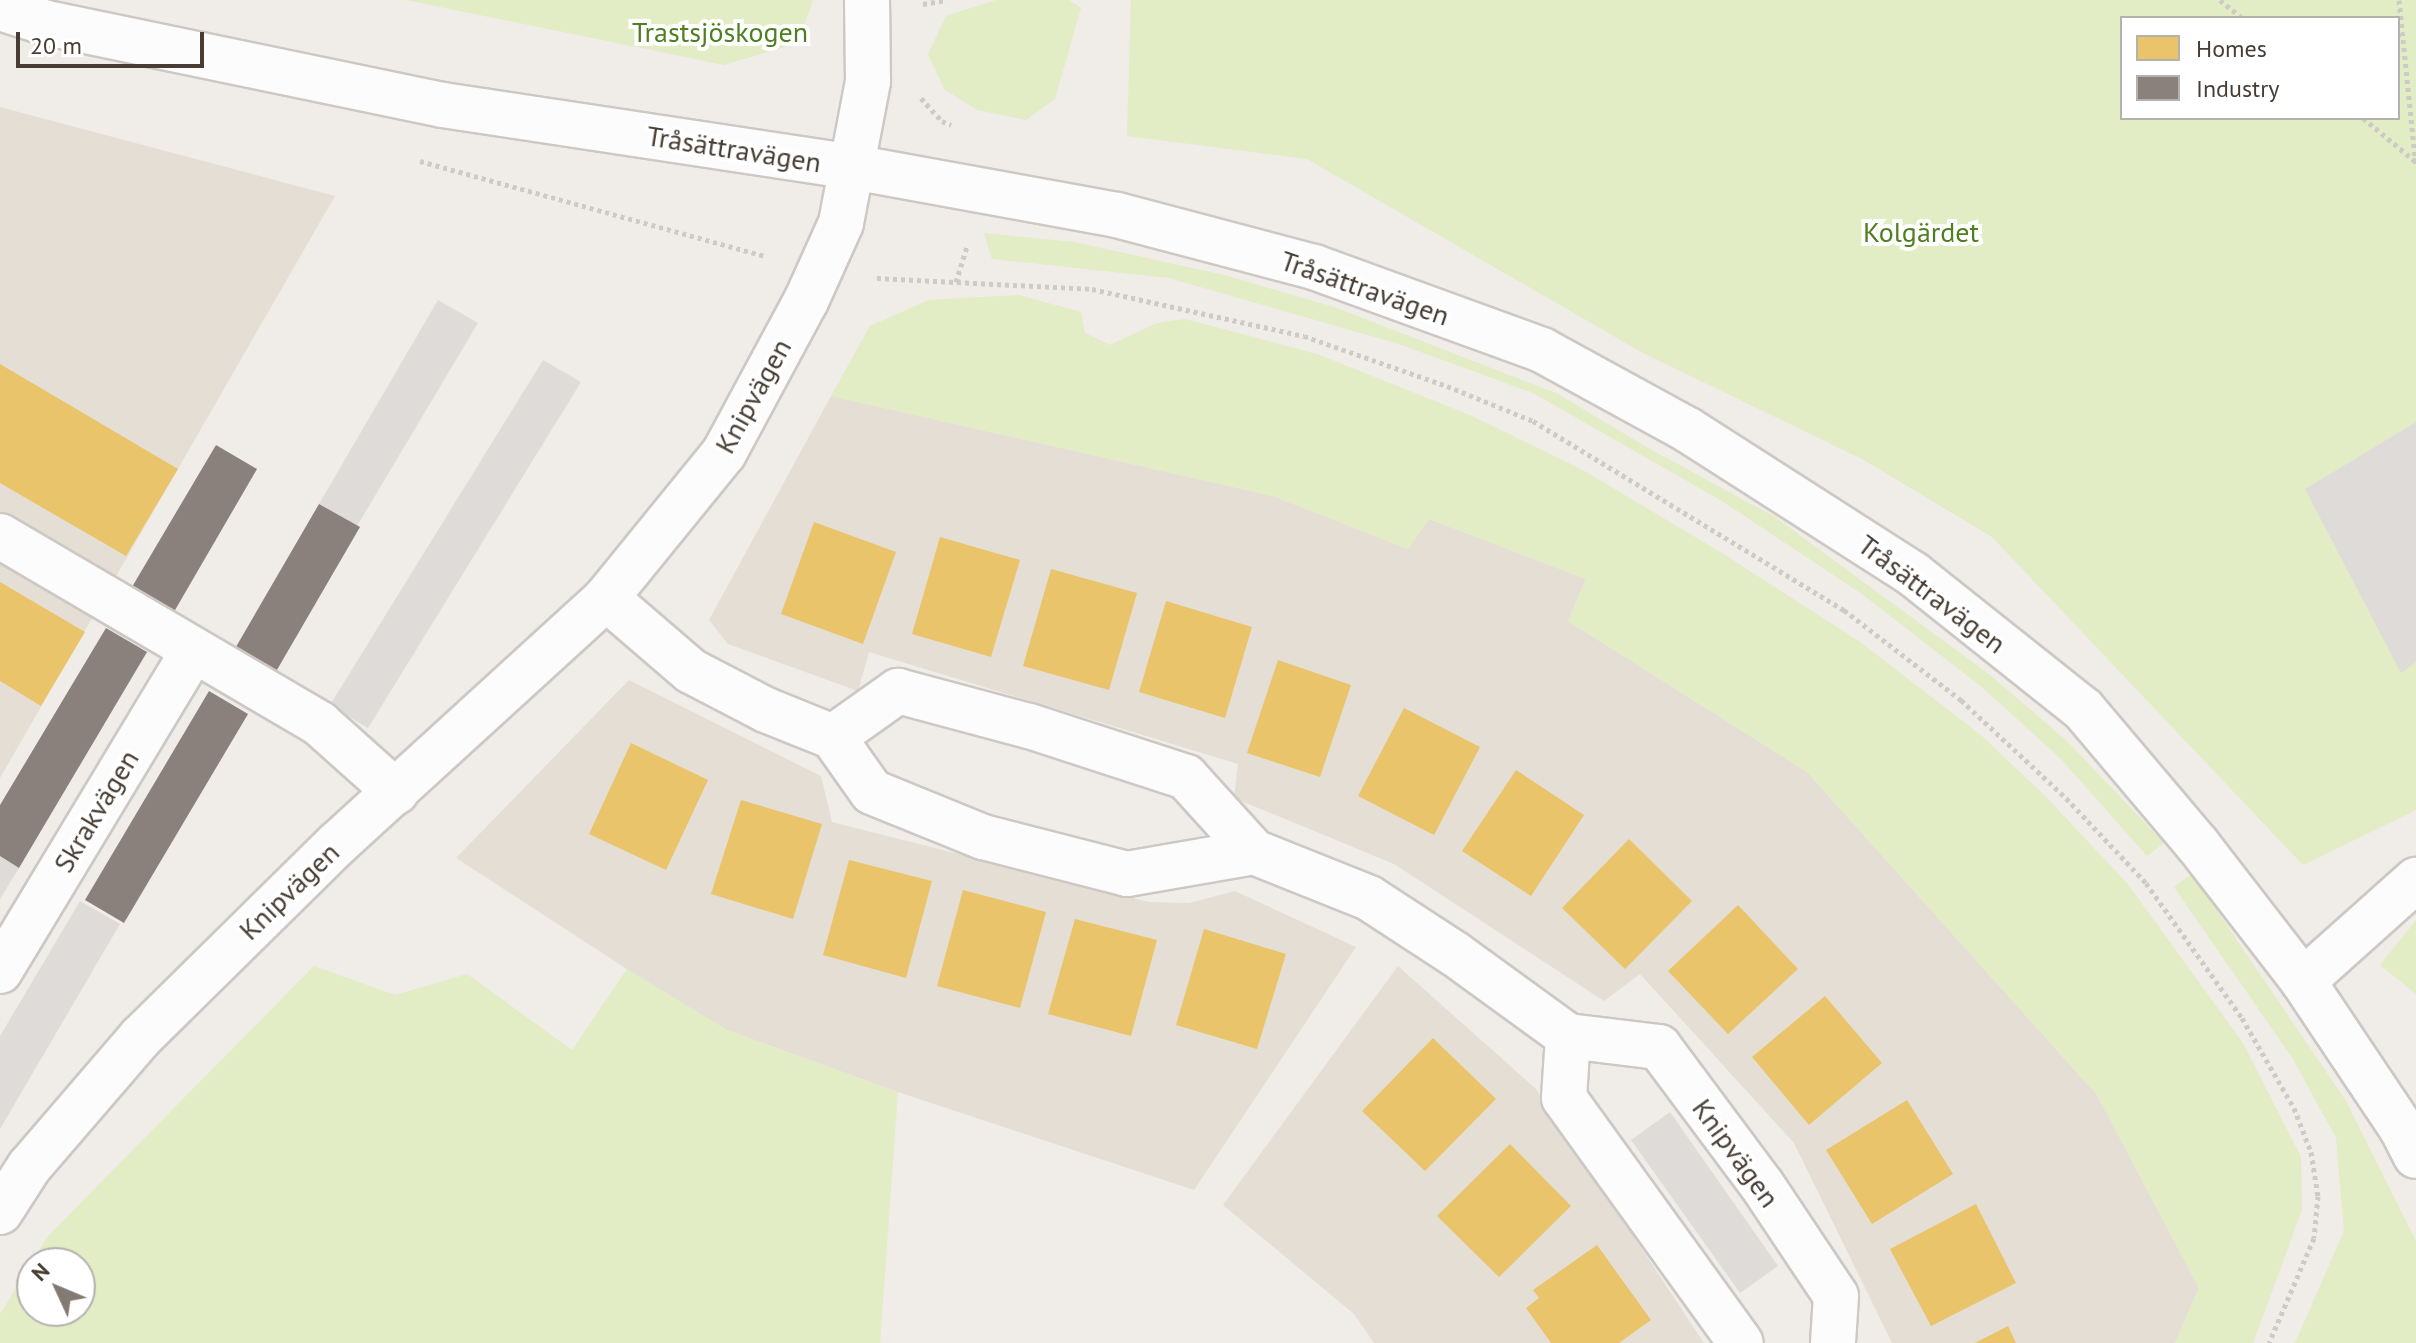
<!DOCTYPE html>
<meta charset="utf-8">
<style>
body{margin:0}
#map{position:relative;width:2416px;height:1343px;overflow:hidden;background:#f0ece8;font-family:"PT Sans",sans-serif}
div>[style]{position:absolute}
[style*='--x']{left:calc(var(--x)*1px);top:calc(var(--y)*1px);width:calc(var(--w)*1px);rotate:calc(var(--a)*1deg)}
.residential>*{inset:0;background:#e5ded5}
.green>*{inset:0;background:#e2ecc5}
.parking>*{inset:0;background:#dfdbd8}
.homes>*{inset:0;background:#e9c46a}
.industry>*{inset:0;background:#8a817c}
.path>*{height:5px;margin-top:-2.5px;transform-origin:0;background:repeating-linear-gradient(90deg,#cecac6 0 4px,transparent 0 8px)}
.roads{filter:drop-shadow(2px 0 #cdc8c4) drop-shadow(-2px 0 #cdc8c4) drop-shadow(0 2px #cdc8c4) drop-shadow(0 -2px #cdc8c4)}
.minor>*{height:44px;margin:-22px;padding:0 22px;transform-origin:22px;border-radius:22px;background:#fdfcfc}
span{translate:-50% -50%;white-space:nowrap;text-align:center;line-height:1.15;-webkit-text-stroke:8px #fff;paint-order:stroke}
.park-label{font-size:28px;color:#507e22}
.street-label{font-size:28px;color:#473d34}
.legend{position:absolute;left:2120px;top:16px;width:280px;height:104px;box-sizing:border-box;background:#fff;border:2px solid #b5b1ae;margin:0;padding:10px 14px;list-style:none;font-size:24px;color:#473d34}
.legend li{display:flex;align-items:center;gap:16px;height:40px}
.legend b{width:40px;border:2px solid #b5b1ae}
.north{position:absolute;left:16px;top:1247px;width:80px;height:80px;box-sizing:border-box;background:#fff;border:2px solid #b5b1ae;border-radius:50%;rotate:314deg;font-size:22px;font-weight:700;line-height:32px;text-align:center;color:#473d34}
.north::after{content:'';display:block;margin:auto;width:28px;height:36px;background:#827a73;clip-path:polygon(50% 0,100% 100%,50% 72%,0 100%)}
.scale{position:absolute;left:16px;top:32px;width:188px;height:36px;box-sizing:border-box;border:4px solid #473d34;border-top:0;padding-left:10px;font-size:24px;line-height:28px;white-space:nowrap;color:#473d34;-webkit-text-stroke:6px #fff;paint-order:stroke}
</style>
<div id="map">
<div class="residential">
<i style="clip-path:polygon(0 107px,335px 196px,0 778px)"></i>
<i style="clip-path:polygon(831px 396px,1273px 496px,1408px 549px,1429px 519px,1586px 579px,1568px 621px,1807px 772px,2097px 1095px,2199px 1288px,2175px 1343px,1892px 1343px,1794px 1143px,1640px 974px,1604px 1001px,1394px 864px,1234px 798px,1238px 764px,869px 652px,858px 691px,728px 644px,709px 620px)"></i>
<i style="clip-path:polygon(629px 680px,821px 776px,832px 822px,1149px 902px,1189px 903px,1235px 891px,1356px 947px,1194px 1190px,898px 1092px,713px 1025px,456px 858px)"></i>
<i style="clip-path:polygon(1398px 966px,1536px 1089px,1704px 1343px,1374px 1343px,1354px 1314px,1223px 1205px)"></i>
</div>
<div class="green">
<i style="clip-path:polygon(406px 0,813px 0,798px 43px,724px 65px)"></i>
<i style="clip-path:polygon(996px 0,1069px 0,1081px 8px,1055px 99px,1026px 120px,977px 110px,944px 89px,928px 54px,946px 16px)"></i>
<i style="clip-path:polygon(evenodd,1131px 0,2416px 0,2416px 422px,2305px 489px,2401px 672px,2416px 662px,2416px 810px,2303px 865px,1992px 537px,1864px 460px,1643px 353px,1307px 159px,1127px 136px,1131px 0,2122px 18px,2398px 18px,2398px 118px,2122px 118px,2122px 18px)"></i>
<i style="clip-path:polygon(984px 233px,1074px 242px,1224px 275px,1334px 307px,1558px 394px,1650px 449px,1775px 517px,1990px 675px,2067px 741px,2164px 843px,2147px 856px,2061px 759px,1983px 688px,1862px 594px,1722px 501px,1533px 393px,1399px 344px,1169px 278px,992px 259px)"></i>
<i style="clip-path:polygon(1019px 295px,1081px 312px,1085px 333px,1110px 345px,1157px 323px,1185px 319px,1317px 354px,1472px 416px,1581px 469px,1722px 553px,1860px 642px,1982px 736px,2046px 797px,2127px 883px,2243px 1043px,2301px 1157px,2302px 1210px,2253px 1343px,2175px 1343px,2199px 1288px,2097px 1095px,1807px 772px,1568px 621px,1586px 579px,1429px 519px,1408px 549px,1273px 496px,831px 396px,870px 326px,929px 300px)"></i>
<i style="clip-path:polygon(2192px 874px,2346px 1101px,2416px 1241px,2416px 1343px,2295px 1343px,2344px 1231px,2336px 1138px,2293px 1059px,2174px 887px)"></i>
<i style="clip-path:polygon(2416px 920px,2416px 994px,2380px 965px)"></i>
<i style="clip-path:polygon(evenodd,314px 966px,395px 995px,467px 974px,572px 1050px,627px 969px,729px 1031px,898px 1092px,880px 1343px,0 1343px,0 1314px,48px 1236px,314px 966px,32px 1263px,80px 1263px,80px 1311px,32px 1311px,32px 1263px)"></i>
</div>
<div class="parking">
<i style="clip-path:polygon(438px 300px,478px 323px,357px 526px,319px 504px)"></i>
<i style="clip-path:polygon(543px 360px,581px 382px,368px 728px,330px 705px)"></i>
<i style="clip-path:polygon(2416px 422px,2416px 662px,2401px 673px,2305px 489px)"></i>
<i style="clip-path:polygon(0 856px,19px 868px,0 899px)"></i>
<i style="clip-path:polygon(80px 901px,120px 924px,0 1129px,0 1036px)"></i>
<i style="clip-path:polygon(1670px 1112px,1778px 1266px,1740px 1293px,1631px 1140px)"></i>
</div>
<div class="homes">
<i style="clip-path:polygon(0 364px,178px 469px,126px 556px,0 483px)"></i>
<i style="clip-path:polygon(814px 522px,896px 552px,863px 644px,781px 614px)"></i>
<i style="clip-path:polygon(940px 537px,1020px 560px,991px 657px,912px 634px)"></i>
<i style="clip-path:polygon(1051px 569px,1137px 593px,1109px 690px,1023px 666px)"></i>
<i style="clip-path:polygon(0 582px,85px 632px,41px 706px,0 681px)"></i>
<i style="clip-path:polygon(1166px 601px,1252px 627px,1225px 718px,1139px 692px)"></i>
<i style="clip-path:polygon(1278px 660px,1351px 685px,1320px 777px,1247px 753px)"></i>
<i style="clip-path:polygon(1404px 708px,1480px 747px,1434px 835px,1358px 796px)"></i>
<i style="clip-path:polygon(631px 743px,708px 780px,666px 870px,589px 834px)"></i>
<i style="clip-path:polygon(1516px 770px,1584px 815px,1531px 896px,1462px 851px)"></i>
<i style="clip-path:polygon(741px 800px,822px 824px,793px 919px,711px 894px)"></i>
<i style="clip-path:polygon(1629px 839px,1692px 901px,1625px 969px,1562px 908px)"></i>
<i style="clip-path:polygon(849px 860px,932px 881px,906px 978px,823px 955px)"></i>
<i style="clip-path:polygon(963px 890px,1046px 912px,1020px 1008px,937px 986px)"></i>
<i style="clip-path:polygon(1738px 905px,1798px 969px,1728px 1034px,1668px 971px)"></i>
<i style="clip-path:polygon(1075px 919px,1157px 940px,1131px 1036px,1048px 1014px)"></i>
<i style="clip-path:polygon(1204px 929px,1286px 954px,1257px 1049px,1176px 1025px)"></i>
<i style="clip-path:polygon(1825px 996px,1882px 1063px,1809px 1125px,1752px 1057px)"></i>
<i style="clip-path:polygon(1433px 1038px,1496px 1099px,1425px 1171px,1362px 1111px)"></i>
<i style="clip-path:polygon(1907px 1100px,1953px 1174px,1872px 1224px,1826px 1150px)"></i>
<i style="clip-path:polygon(1510px 1144px,1571px 1206px,1499px 1277px,1437px 1216px)"></i>
<i style="clip-path:polygon(1976px 1204px,2016px 1283px,1931px 1326px,1890px 1249px)"></i>
<i style="clip-path:polygon(1597px 1245px,1651px 1320px,1619px 1343px,1551px 1343px,1526px 1308px,1539px 1298px,1533px 1290px)"></i>
<i style="clip-path:polygon(2008px 1326px,2016px 1343px,1975px 1343px)"></i>
</div>
<div class="industry">
<i style="clip-path:polygon(216px 445px,257px 469px,171px 617px,129px 592px)"></i>
<i style="clip-path:polygon(319px 504px,360px 527px,274px 675px,233px 652px)"></i>
<i style="clip-path:polygon(106px 628px,147px 652px,19px 868px,0 856px,0 805px)"></i>
<i style="clip-path:polygon(209px 691px,248px 714px,124px 923px,85px 900px)"></i>
</div>
<div class="path">
<i style="--x:2220;--y:0;--w:28;--a:39"></i>
<i style="--x:2399;--y:0;--w:168;--a:84.2"></i>
<i style="--x:923;--y:4;--w:22;--a:-10"></i>
<i style="--x:921;--y:98;--w:31;--a:48"></i>
<i style="--x:942;--y:121;--w:10;--a:24"></i>
<i style="--x:2363;--y:118;--w:67;--a:39.6"></i>
<i style="--x:420;--y:161;--w:358;--a:15.4"></i>
<i style="--x:877;--y:278;--w:215;--a:2.9"></i>
<i style="--x:1092;--y:289;--w:217;--a:12.5"></i>
<i style="--x:1304;--y:336;--w:151;--a:19.3"></i>
<i style="--x:1447;--y:386;--w:93;--a:22.1"></i>
<i style="--x:1533;--y:421;--w:364;--a:31.3"></i>
<i style="--x:1844;--y:610;--w:148;--a:37.6"></i>
<i style="--x:1961;--y:700;--w:144;--a:43"></i>
<i style="--x:2066;--y:798;--w:117;--a:46.7"></i>
<i style="--x:2146;--y:883;--w:166;--a:54.6"></i>
<i style="--x:2242;--y:1018;--w:104;--a:60"></i>
<i style="--x:2294;--y:1108;--w:47;--a:68.9"></i>
<i style="--x:2311;--y:1152;--w:45;--a:81"></i>
<i style="--x:2318;--y:1196;--w:42;--a:95.4"></i>
<i style="--x:2314;--y:1238;--w:114;--a:113.2"></i>
<i style="--x:956;--y:282;--w:39;--a:-73"></i>
</div>
<div class="roads">
<div class="minor">
<i style="--x:0;--y:8;--w:49;--a:17.7"></i>
<i style="--x:47;--y:23;--w:404;--a:11.7"></i>
<i style="--x:443;--y:105;--w:415;--a:8.6"></i>
<i style="--x:853;--y:167;--w:268;--a:10.3"></i>
<i style="--x:1117;--y:215;--w:204;--a:14.8"></i>
<i style="--x:1314;--y:267;--w:243;--a:20"></i>
<i style="--x:1542;--y:350;--w:166;--a:28.7"></i>
<i style="--x:1688;--y:430;--w:267;--a:32.6"></i>
<i style="--x:1913;--y:574;--w:217;--a:38.5"></i>
<i style="--x:2083;--y:709;--w:178;--a:49.8"></i>
<i style="--x:2198;--y:845;--w:172;--a:52.3"></i>
<i style="--x:2303;--y:981;--w:178;--a:56.2"></i>
<i style="--x:2402;--y:1129;--w:30;--a:63"></i>
<i style="--x:0;--y:536;--w:371;--a:30.4"></i>
<i style="--x:320;--y:724;--w:102;--a:41.8"></i>
<i style="--x:606;--y:598;--w:112;--a:40.7"></i>
<i style="--x:691;--y:671;--w:85;--a:27.5"></i>
<i style="--x:766;--y:710;--w:72;--a:21.9"></i>
<i style="--x:833;--y:737;--w:80;--a:-35.3"></i>
<i style="--x:898;--y:691;--w:136;--a:15"></i>
<i style="--x:1029;--y:726;--w:165;--a:18"></i>
<i style="--x:1186;--y:777;--w:101;--a:47.8"></i>
<i style="--x:1254;--y:852;--w:124;--a:21.8"></i>
<i style="--x:1369;--y:898;--w:103;--a:33.1"></i>
<i style="--x:1455;--y:954;--w:140;--a:36"></i>
<i style="--x:1568;--y:1036;--w:92;--a:6.9"></i>
<i style="--x:1659;--y:1047;--w:172;--a:53.3"></i>
<i style="--x:1762;--y:1185;--w:133;--a:56.3"></i>
<i style="--x:1836;--y:1296;--w:47;--a:93.7"></i>
<i style="--x:833;--y:737;--w:67;--a:54.7"></i>
<i style="--x:872;--y:792;--w:120;--a:22.1"></i>
<i style="--x:983;--y:837;--w:149;--a:14.4"></i>
<i style="--x:1127;--y:874;--w:129;--a:-9.8"></i>
<i style="--x:0;--y:971;--w:374;--a:-58.9"></i>
<i style="--x:2303;--y:981;--w:152;--a:-41.8"></i>
<i style="--x:1568;--y:1036;--w:62;--a:93.7"></i>
<i style="--x:1564;--y:1098;--w:302;--a:54.2"></i>
<i style="--x:0;--y:1212;--w:54;--a:-57.2"></i>
<i style="--x:29;--y:1167;--w:172;--a:-49.3"></i>
<i style="--x:141;--y:1037;--w:275;--a:-44.6"></i>
<i style="--x:337;--y:844;--w:365;--a:-42.4"></i>
<i style="--x:606;--y:598;--w:187;--a:-50.9"></i>
<i style="--x:724;--y:453;--w:173;--a:-61.7"></i>
<i style="--x:806;--y:301;--w:85;--a:-65.8"></i>
<i style="--x:841;--y:223;--w:145;--a:-79.2"></i>
<i style="--x:868;--y:81;--w:81;--a:-90.7"></i>
</div>
</div>
<div class="park-label">
<span style="left:720px;top:32px">Trastsjöskogen</span>
<span style="left:1921px;top:232px">Kolgärdet</span>
</div>
<div class="street-label">
<span style="left:734px;top:149px;rotate:9deg">Tråsättravägen</span>
<span style="left:1365px;top:288px;rotate:19deg">Tråsättravägen</span>
<span style="left:753px;top:396px;rotate:-61deg">Knipvägen</span>
<span style="left:1932px;top:594px;rotate:37deg">Tråsättravägen</span>
<span style="left:96px;top:811px;rotate:-59deg">Skrakvägen</span>
<span style="left:289px;top:891px;rotate:-44deg">Knipvägen</span>
<span style="left:1736px;top:1153px;rotate:54deg">Knipvägen</span>
</div>
<ul class="legend">
<li><b style="height:22px;background:#e9c46a"></b>Homes</li>
<li><b style="height:22px;background:#8a817c"></b>Industry</li>
</ul>
<div class="north">N</div>
<div class="scale">20 m</div>
</div>
